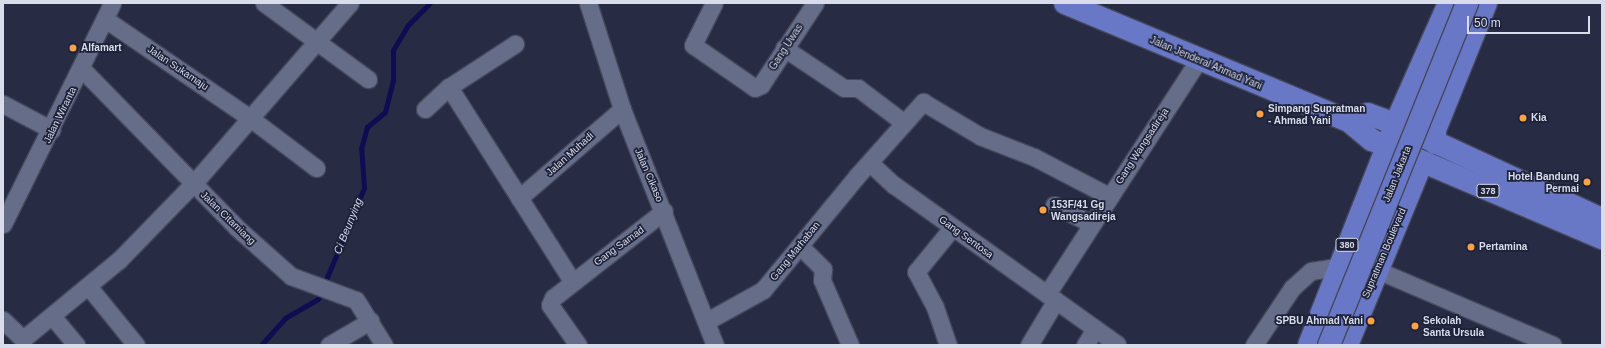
<!DOCTYPE html>
<style>
body{margin:0}
#map{position:relative;width:1605px;height:348px;overflow:hidden;background:#272c44;font-family:Arial,sans-serif}
div>[style]{position:absolute}
[style*='--x']{left:calc(var(--x)*1px);top:calc(var(--y)*1px);width:calc(var(--w)*1px);rotate:calc(var(--a)*1deg)}
.stream>*{height:5px;margin:-2.5px;padding:0 2.5px;transform-origin:2.5px;border-radius:2.5px;background:#0f0d52}
.roads{filter:drop-shadow(1px 0 #44485b) drop-shadow(-1px 0 #44485b) drop-shadow(0 1px #44485b) drop-shadow(0 -1px #44485b)}
.minor>*{height:17px;margin:-8.5px;padding:0 8.5px;transform-origin:8.5px;border-radius:8.5px;background:#666d88}
.major>*{height:22px;margin:-11px;padding:0 11px;transform-origin:11px;border-radius:11px;background:#6877c6}
.bridges{filter:drop-shadow(1px 0 #44485b) drop-shadow(-1px 0 #44485b) drop-shadow(0 1px #44485b) drop-shadow(0 -1px #44485b)}
.major-bridge>*{height:22px;margin:-11px;padding:0 11px;transform-origin:11px;border-radius:11px;background:#6877c6}
.dots>*{width:11px;height:11px;translate:-50% -50%;box-sizing:border-box;border:2px solid #1d2239;border-radius:50%}
span{translate:-50% -50%;white-space:nowrap;text-align:center;line-height:1.15;-webkit-text-stroke:3.5px #1d2239;paint-order:stroke}
.shield-label span{padding:1px 3px;background:#1d2239;border:1px solid;border-radius:3px;-webkit-text-stroke-width:0}
.shield-label{font-size:9px;color:#d8dceb;font-weight:700}
.street-label{font-size:10px;color:#d8dceb}
.poi-label{font-size:10px;color:#d8dceb;font-weight:700}
.left{translate:0 -50%;text-align:left}
.right{translate:-100% -50%;text-align:right}
.water-label{font-size:11px;color:#d1d7ec;font-style:italic}
.frame{position:absolute;inset:0;border:4px solid #d8dceb;pointer-events:none}
.scale{position:absolute;left:1467px;top:16px;width:123px;height:18px;box-sizing:border-box;border:2px solid #d8dceb;border-top:0;padding-left:5px;font-size:12px;line-height:14px;white-space:nowrap;color:#d8dceb;-webkit-text-stroke:3px #1d2239;paint-order:stroke}
</style>
<div id="map">
<div class="stream">
<i style="--x:261;--y:345;--w:36;--a:-48"></i>
<i style="--x:285;--y:318;--w:38;--a:-30"></i>
<i style="--x:318;--y:299;--w:120;--a:-67.5"></i>
<i style="--x:364;--y:188;--w:39;--a:-94"></i>
<i style="--x:361;--y:149;--w:23;--a:-75"></i>
<i style="--x:367;--y:127;--w:23;--a:-40"></i>
<i style="--x:385;--y:112;--w:33;--a:-76"></i>
<i style="--x:393;--y:80;--w:30;--a:-90"></i>
<i style="--x:393;--y:50;--w:29;--a:-59"></i>
<i style="--x:408;--y:25;--w:31;--a:-45"></i>
</div>
<div class="roads">
<div class="minor">
<i style="--x:264;--y:3;--w:129;--a:36.2"></i>
<i style="--x:588;--y:3;--w:111;--a:72.2"></i>
<i style="--x:622;--y:109;--w:254;--a:68.5"></i>
<i style="--x:714;--y:3;--w:47;--a:116.6"></i>
<i style="--x:693;--y:45;--w:75;--a:34.7"></i>
<i style="--x:755;--y:88;--w:7;--a:-27"></i>
<i style="--x:761;--y:85;--w:98;--a:-56.6"></i>
<i style="--x:105;--y:19;--w:176;--a:34.3"></i>
<i style="--x:250;--y:118;--w:83;--a:37.1"></i>
<i style="--x:784;--y:48;--w:72;--a:33.7"></i>
<i style="--x:844;--y:88;--w:14;--a:0"></i>
<i style="--x:858;--y:88;--w:56;--a:37.1"></i>
<i style="--x:82;--y:69;--w:221;--a:45.7"></i>
<i style="--x:236;--y:227;--w:74;--a:41.7"></i>
<i style="--x:291;--y:276;--w:69;--a:20.3"></i>
<i style="--x:356;--y:300;--w:53;--a:58.1"></i>
<i style="--x:449;--y:87;--w:230;--a:57.6"></i>
<i style="--x:3;--y:104;--w:55;--a:28"></i>
<i style="--x:425;--y:109;--w:33;--a:-43"></i>
<i style="--x:449;--y:87;--w:79;--a:-33.1"></i>
<i style="--x:870;--y:163;--w:33;--a:43"></i>
<i style="--x:894;--y:185;--w:274;--a:35.5"></i>
<i style="--x:519;--y:198;--w:136;--a:-40.8"></i>
<i style="--x:1054;--y:205;--w:42;--a:26.6"></i>
<i style="--x:3;--y:224;--w:246;--a:-63.7"></i>
<i style="--x:800;--y:246;--w:33;--a:45"></i>
<i style="--x:823;--y:269;--w:11;--a:95"></i>
<i style="--x:822;--y:280;--w:71;--a:66.7"></i>
<i style="--x:1377;--y:270;--w:191;--a:23.1"></i>
<i style="--x:88;--y:286;--w:76;--a:50.9"></i>
<i style="--x:1047;--y:294;--w:280;--a:-57.1"></i>
<i style="--x:52;--y:316;--w:38;--a:50"></i>
<i style="--x:3;--y:320;--w:28;--a:44"></i>
<i style="--x:23;--y:339;--w:124;--a:-39.5"></i>
<i style="--x:119;--y:260;--w:107;--a:-45.8"></i>
<i style="--x:194;--y:183;--w:238;--a:-49.1"></i>
<i style="--x:707;--y:321;--w:64;--a:-29"></i>
<i style="--x:763;--y:290;--w:146;--a:-50.5"></i>
<i style="--x:856;--y:177;--w:101;--a:-48.2"></i>
<i style="--x:923;--y:102;--w:66;--a:30.8"></i>
<i style="--x:980;--y:136;--w:58;--a:21.3"></i>
<i style="--x:1034;--y:157;--w:85;--a:27.5"></i>
<i style="--x:329;--y:345;--w:48;--a:-30.3"></i>
<i style="--x:578;--y:345;--w:49;--a:-125"></i>
<i style="--x:550;--y:305;--w:8;--a:-67"></i>
<i style="--x:553;--y:298;--w:141;--a:-38.1"></i>
<i style="--x:948;--y:345;--w:40;--a:-108.9"></i>
<i style="--x:935;--y:307;--w:40;--a:-118"></i>
<i style="--x:916;--y:272;--w:57;--a:-50.7"></i>
<i style="--x:1029;--y:345;--w:52;--a:-59"></i>
<i style="--x:1085;--y:345;--w:19;--a:-58"></i>
<i style="--x:1254;--y:345;--w:69;--a:-56.3"></i>
<i style="--x:1292;--y:288;--w:25;--a:-42"></i>
<i style="--x:1311;--y:271;--w:26;--a:-9"></i>
</div>
<div class="major">
<i style="--x:1065;--y:3;--w:308;--a:22.6"></i>
<i style="--x:1349;--y:121;--w:30;--a:40"></i>
<i style="--x:1372;--y:140;--w:250;--a:23.1"></i>
<i style="--x:1349;--y:121;--w:20;--a:-20"></i>
<i style="--x:1368;--y:114;--w:30;--a:20"></i>
<i style="--x:1396;--y:124;--w:227;--a:24.8"></i>
<i style="--x:1435;--y:143;--w:13;--a:-90"></i>
<i style="--x:1435;--y:130;--w:137;--a:-68.1"></i>
<i style="--x:1309;--y:345;--w:246;--a:-68.5"></i>
<i style="--x:1399;--y:116;--w:124;--a:-66.1"></i>
<i style="--x:1347;--y:345;--w:198;--a:-67.7"></i>
</div>
</div>
<div class="bridges">
<div class="major-bridge">
<i style="--x:1329;--y:345;--w:369;--a:-68"></i>
</div>
</div>
<div class="dots">
<i style="left:73px;top:48px;background:#f7a149"></i>
<i style="left:1260px;top:114px;background:#f7a149"></i>
<i style="left:1523px;top:118px;background:#f7a149"></i>
<i style="left:1587px;top:182px;background:#f7a149"></i>
<i style="left:1043px;top:210px;background:#f7a149"></i>
<i style="left:1471px;top:247px;background:#f7a149"></i>
<i style="left:1371px;top:321px;background:#f7a149"></i>
<i style="left:1415px;top:326px;background:#f7a149"></i>
</div>
<div class="shield-label">
<span style="left:1488px;top:191px">378</span>
<span style="left:1347px;top:245px">380</span>
</div>
<div class="street-label">
<span style="left:786px;top:47px;rotate:-57deg">Gang Uwas</span>
<span style="left:1206px;top:63px;rotate:23deg">Jalan Jenderal Ahmad Yani</span>
<span style="left:178px;top:68px;rotate:34deg">Jalan Sukamaju</span>
<span style="left:60px;top:115px;rotate:-64deg">Jalan Wiranta</span>
<span style="left:1142px;top:146px;rotate:-57deg">Gang Wangsadireja</span>
<span style="left:570px;top:154px;rotate:-42deg">Jalan Muhadi</span>
<span style="left:1397px;top:174px;rotate:-68deg">Jalan Jakarta</span>
<span style="left:649px;top:175px;rotate:67deg">Jalan Cikaso</span>
<span style="left:228px;top:218px;rotate:44deg">Jalan Citamiang</span>
<span style="left:966px;top:237px;rotate:36deg">Gang Sentosa</span>
<span style="left:619px;top:246px;rotate:-36deg">Gang Samad</span>
<span style="left:795px;top:251px;rotate:-51deg">Gang Marhaban</span>
<span style="left:1384px;top:253px;rotate:-67deg">Supratman Boulevard</span>
</div>
<div class="poi-label">
<span class="left" style="left:81px;top:48px">Alfamart</span>
<span class="left" style="left:1268px;top:114px">Simpang Supratman<br>- Ahmad Yani</span>
<span class="left" style="left:1531px;top:118px">Kia</span>
<span class="right" style="left:1579px;top:182px">Hotel Bandung<br>Permai</span>
<span class="left" style="left:1051px;top:210px">153F/41 Gg<br>Wangsadireja</span>
<span class="left" style="left:1479px;top:247px">Pertamina</span>
<span class="left" style="left:1423px;top:326px">Sekolah<br>Santa Ursula</span>
<span class="right" style="left:1363px;top:321px">SPBU Ahmad Yani</span>
</div>
<div class="water-label">
<span style="left:348px;top:226px;rotate:-68deg">Ci Beunying</span>
</div>
<div class="frame"></div>
<div class="scale">50 m</div>
</div>
